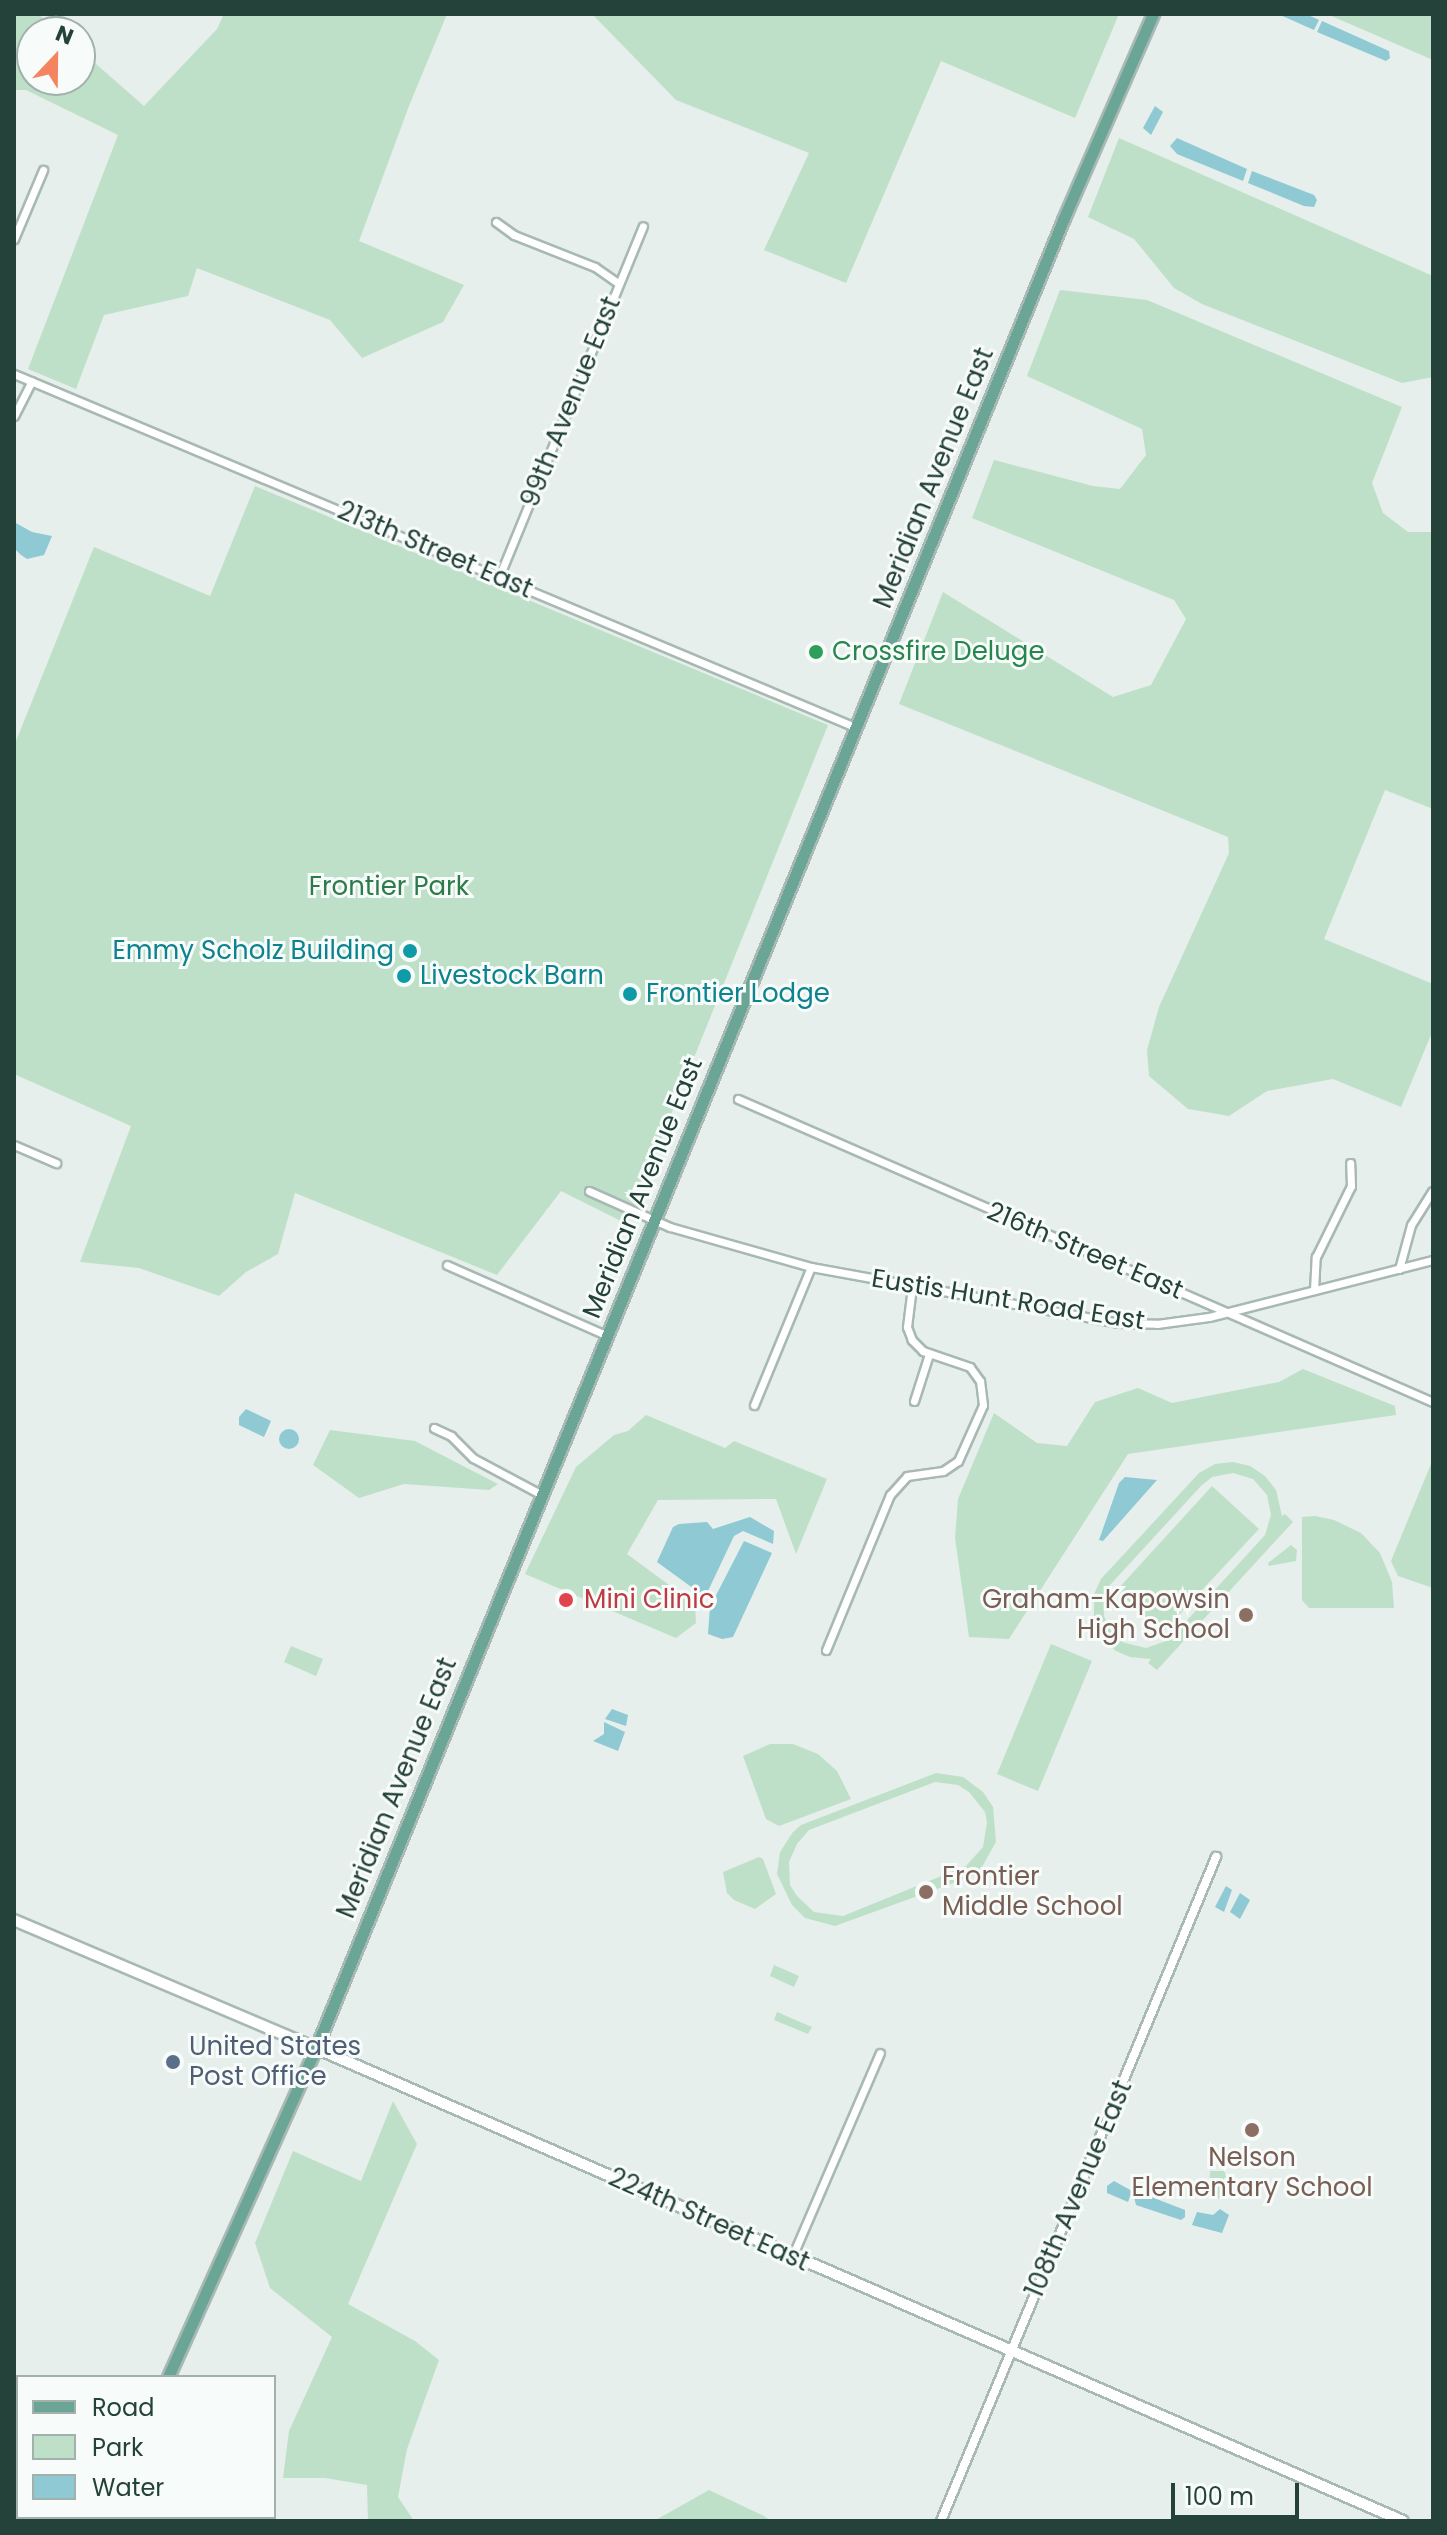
<!DOCTYPE html>
<style>
body{margin:0}
#map{position:relative;width:1447px;height:2535px;overflow:hidden;background:#e6efeb;font-family:Poppins,sans-serif}
div>[style]{position:absolute}
[style*='--x']{left:calc(var(--x)*1px);top:calc(var(--y)*1px);width:calc(var(--w)*1px);rotate:calc(var(--a)*1deg)}
.green>*{inset:0;background:#bfe0c8}
.water>*{inset:0;background:#8ec9d4}
.round{border-radius:50%}
.roads{filter:drop-shadow(2px 0 #a8b8b2) drop-shadow(-2px 0 #a8b8b2) drop-shadow(0 2px #a8b8b2) drop-shadow(0 -2px #a8b8b2)}
.minor>*{height:7px;margin:-3.5px;padding:0 3.5px;transform-origin:3.5px;border-radius:3.5px;background:#fff}
.tertiary>*{height:8px;margin:-4px;padding:0 4px;transform-origin:4px;border-radius:4px;background:#fff}
.secondary>*{height:10px;margin:-5px;padding:0 5px;transform-origin:5px;border-radius:5px;background:#fff}
.primary>*{height:11px;margin:-5.5px;padding:0 5.5px;transform-origin:5.5px;border-radius:5.5px;background:#6aa596}
.dots>*{width:22px;height:22px;translate:-50% -50%;box-sizing:border-box;border:4px solid #f7fbf9;border-radius:50%}
span{translate:-50% -50%;white-space:nowrap;text-align:center;line-height:1.15;-webkit-text-stroke:6px #f7fbf9;paint-order:stroke}
.street-label{font-size:26px;color:#24423a}
.leisure-label{font-size:26px;color:#27864d}
.left{translate:0 -50%;text-align:left}
.park-label{font-size:26px;color:#2d7a4b}
.culture-label{font-size:26px;color:#0d838f}
.right{translate:-100% -50%;text-align:right}
.health-label{font-size:26px;color:#be3a42}
.education-label{font-size:26px;color:#785e54}
.service-label{font-size:26px;color:#4e5e75}
.frame{position:absolute;inset:0;border:16px solid #24423a;pointer-events:none}
.legend{position:absolute;left:16px;top:2375px;width:260px;height:144px;box-sizing:border-box;background:#f7fbf9;border:2px solid #a3b1ad;margin:0;padding:10px 14px;list-style:none;font-size:24px;color:#24423a}
.legend li{display:flex;align-items:center;gap:16px;height:40px}
.legend b{width:40px;border:2px solid #a3b1ad}
.north{position:absolute;left:16px;top:16px;width:80px;height:80px;box-sizing:border-box;background:#f7fbf9;border:2px solid #a3b1ad;border-radius:50%;rotate:22deg;font-size:22px;font-weight:700;line-height:32px;text-align:center;color:#24423a}
.north::after{content:'';display:block;margin:auto;width:28px;height:36px;background:#f4845f;clip-path:polygon(50% 0,100% 100%,50% 72%,0 100%)}
.scale{position:absolute;left:1171px;top:2483px;width:128px;height:36px;box-sizing:border-box;border:4px solid #24423a;border-top:0;padding-left:10px;font-size:24px;line-height:28px;white-space:nowrap;color:#24423a;-webkit-text-stroke:6px #f7fbf9;paint-order:stroke}
</style>
<div id="map">
<div class="green">
<i style="clip-path:polygon(14px 14px,38px 14px,59px 32px,32px 32px,32px 80px,80px 80px,80px 50px,144px 106px,217px 29px,224px 14px,447px 14px,409px 106px,359px 241px,464px 285px,443px 322px,362px 358px,330px 320px,197px 268px,188px 296px,104px 315px,76px 389px,28px 369px,118px 135px,26px 90px,14px 90px)"></i>
<i style="clip-path:polygon(592px 14px,1119px 14px,1075px 118px,941px 61px,846px 283px,764px 250px,809px 153px,676px 100px)"></i>
<i style="clip-path:polygon(1327px 14px,1433px 14px,1433px 60px)"></i>
<i style="clip-path:polygon(1119px 138px,1433px 276px,1433px 377px,1402px 383px,1202px 304px,1174px 288px,1134px 239px,1088px 217px)"></i>
<i style="clip-path:polygon(1060px 290px,1147px 300px,1402px 407px,1372px 483px,1383px 513px,1408px 532px,1433px 532px,1433px 809px,1385px 790px,1324px 939px,1433px 984px,1433px 1030px,1401px 1107px,1333px 1079px,1267px 1091px,1229px 1116px,1188px 1109px,1149px 1076px,1147px 1050px,1159px 1007px,1229px 853px,1228px 837px,899px 704px,943px 592px,1113px 697px,1151px 685px,1186px 619px,1174px 600px,972px 518px,994px 460px,1093px 486px,1120px 489px,1146px 455px,1142px 429px,1027px 376px)"></i>
<i style="clip-path:polygon(255px 486px,828px 725px,627px 1224px,561px 1191px,497px 1275px,295px 1193px,278px 1254px,246px 1272px,219px 1296px,139px 1268px,80px 1262px,131px 1126px,14px 1074px,14px 746px,94px 547px,210px 596px)"></i>
<i style="clip-path:polygon(1303px 1369px,1395px 1406px,1396px 1415px,1128px 1454px,1009px 1639px,969px 1637px,955px 1538px,958px 1499px,994px 1413px,1037px 1443px,1067px 1446px,1095px 1402px,1138px 1388px,1172px 1403px,1279px 1382px)"></i>
<i style="clip-path:polygon(646px 1415px,725px 1448px,734px 1441px,827px 1479px,796px 1554px,776px 1499px,658px 1500px,627px 1554px,695px 1604px,696px 1623px,676px 1638px,525px 1574px,576px 1467px,614px 1435px,628px 1431px)"></i>
<i style="clip-path:polygon(330px 1430px,415px 1441px,498px 1484px,489px 1490px,404px 1484px,359px 1498px,313px 1465px)"></i>
<i style="clip-path:polygon(1433px 1459px,1433px 1588px,1398px 1576px,1391px 1561px)"></i>
<i style="clip-path:polygon(evenodd,1233px 1462px,1250px 1466px,1265px 1476px,1276px 1490px,1282px 1516px,1285px 1514px,1293px 1522px,1157px 1670px,1148px 1663px,1151px 1659px,1130px 1657px,1116px 1651px,1104px 1640px,1094px 1618px,1094px 1594px,1101px 1579px,1199px 1473px,1215px 1464px,1233px 1462px,1233px 1473px,1253px 1479px,1267px 1495px,1271px 1515px,1265px 1535px,1169px 1640px,1146px 1648px,1122px 1642px,1112px 1633px,1104px 1616px,1105px 1597px,1110px 1585px,1201px 1486px,1212px 1477px,1233px 1473px)"></i>
<i style="clip-path:polygon(1212px 1486px,1259px 1529px,1162px 1633px,1117px 1590px)"></i>
<i style="clip-path:polygon(1315px 1516px,1334px 1520px,1361px 1533px,1380px 1553px,1392px 1582px,1394px 1608px,1309px 1608px,1302px 1600px,1302px 1517px)"></i>
<i style="clip-path:polygon(1291px 1545px,1297px 1550px,1296px 1561px,1269px 1566px,1268px 1563px)"></i>
<i style="clip-path:polygon(1051px 1644px,1092px 1661px,1038px 1791px,997px 1774px)"></i>
<i style="clip-path:polygon(291px 1646px,323px 1659px,316px 1676px,284px 1662px)"></i>
<i style="clip-path:polygon(770px 1744px,793px 1744px,818px 1754px,837px 1771px,851px 1799px,779px 1826px,766px 1819px,743px 1756px)"></i>
<i style="clip-path:polygon(evenodd,936px 1773px,963px 1777px,983px 1792px,993px 1807px,996px 1842px,978px 1874px,835px 1926px,805px 1918px,792px 1905px,777px 1874px,780px 1852px,793px 1832px,801px 1825px,936px 1773px,935px 1782px,958px 1785px,969px 1792px,985px 1812px,987px 1822px,983px 1847px,966px 1866px,843px 1916px,814px 1912px,797px 1896px,790px 1885px,789px 1862px,797px 1844px,809px 1830px,935px 1782px)"></i>
<i style="clip-path:polygon(759px 1857px,763px 1859px,776px 1894px,755px 1909px,734px 1900px,727px 1893px,723px 1872px)"></i>
<i style="clip-path:polygon(774px 1965px,799px 1976px,794px 1987px,770px 1976px)"></i>
<i style="clip-path:polygon(777px 2012px,812px 2027px,808px 2034px,774px 2020px)"></i>
<i style="clip-path:polygon(393px 2101px,417px 2144px,348px 2304px,415px 2341px,439px 2360px,407px 2449px,398px 2497px,414px 2521px,368px 2521px,367px 2485px,325px 2478px,283px 2478px,289px 2431px,332px 2337px,270px 2288px,255px 2243px,293px 2151px,361px 2181px)"></i>
<i style="clip-path:polygon(1210px 2171px,1225px 2171px,1228px 2199px,1209px 2198px)"></i>
<i style="clip-path:polygon(709px 2490px,764px 2516px,771px 2521px,654px 2521px)"></i>
</div>
<div class="water">
<i style="clip-path:polygon(1278px 14px,1306px 14px,1319px 20px,1314px 30px)"></i>
<i style="clip-path:polygon(1322px 21px,1389px 51px,1390px 58px,1386px 61px,1317px 32px)"></i>
<i style="clip-path:polygon(1155px 106px,1163px 112px,1151px 135px,1143px 128px)"></i>
<i style="clip-path:polygon(1177px 138px,1247px 169px,1243px 181px,1177px 154px,1170px 146px)"></i>
<i style="clip-path:polygon(1252px 171px,1314px 195px,1317px 200px,1314px 207px,1304px 206px,1248px 183px)"></i>
<i style="clip-path:polygon(14px 522px,32px 532px,52px 536px,44px 555px,27px 559px,21px 555px,14px 548px)"></i>
<i style="clip-path:polygon(246px 1409px,271px 1421px,264px 1437px,239px 1425px,239px 1417px)"></i>
<i class="round" style="left:279px;top:1429px;width:20px;height:20px"></i>
<i style="clip-path:polygon(1125px 1477px,1157px 1480px,1103px 1541px,1099px 1540px,1119px 1483px)"></i>
<i style="clip-path:polygon(750px 1517px,774px 1531px,773px 1544px,743px 1531px,734px 1536px,707px 1593px,701px 1594px,657px 1562px,673px 1527px,679px 1524px,707px 1522px,713px 1529px)"></i>
<i style="clip-path:polygon(744px 1541px,772px 1553px,733px 1637px,722px 1639px,708px 1634px,710px 1607px)"></i>
<i style="clip-path:polygon(612px 1709px,628px 1715px,626px 1726px,605px 1719px)"></i>
<i style="clip-path:polygon(604px 1722px,625px 1732px,618px 1751px,593px 1741px,604px 1734px)"></i>
<i style="clip-path:polygon(1226px 1886px,1232px 1890px,1224px 1912px,1215px 1907px)"></i>
<i style="clip-path:polygon(1240px 1893px,1250px 1900px,1240px 1919px,1230px 1912px)"></i>
<i style="clip-path:polygon(1114px 2181px,1132px 2191px,1128px 2202px,1107px 2193px,1107px 2186px)"></i>
<i style="clip-path:polygon(1141px 2193px,1185px 2210px,1185px 2217px,1181px 2220px,1136px 2205px,1134px 2197px)"></i>
<i style="clip-path:polygon(1220px 2209px,1229px 2215px,1222px 2233px,1192px 2225px,1197px 2212px,1213px 2215px)"></i>
</div>
<div class="roads">
<div class="minor">
<i style="--x:496;--y:222;--w:22;--a:36"></i>
<i style="--x:514;--y:235;--w:87;--a:21.6"></i>
<i style="--x:595;--y:267;--w:29;--a:35"></i>
<i style="--x:14;--y:239;--w:75;--a:-67.2"></i>
<i style="--x:14;--y:374;--w:912;--a:22.77"></i>
<i style="--x:14;--y:416;--w:39;--a:-63"></i>
<i style="--x:499;--y:577;--w:379;--a:-67.7"></i>
<i style="--x:738;--y:1099;--w:758;--a:23.56"></i>
<i style="--x:14;--y:1145;--w:46;--a:23.2"></i>
<i style="--x:589;--y:1191;--w:89;--a:24"></i>
<i style="--x:670;--y:1227;--w:147;--a:15.8"></i>
<i style="--x:811;--y:1267;--w:312;--a:10.3"></i>
<i style="--x:1118;--y:1323;--w:39;--a:1"></i>
<i style="--x:1157;--y:1324;--w:52;--a:-7.7"></i>
<i style="--x:1209;--y:1317;--w:231;--a:-14.3"></i>
<i style="--x:447;--y:1265;--w:174;--a:23.8"></i>
<i style="--x:1399;--y:1269;--w:46;--a:-74.7"></i>
<i style="--x:1411;--y:1225;--w:40;--a:-58"></i>
<i style="--x:1314;--y:1290;--w:33;--a:-87"></i>
<i style="--x:1316;--y:1257;--w:79;--a:-63.8"></i>
<i style="--x:1351;--y:1186;--w:23;--a:-92"></i>
<i style="--x:914;--y:1401;--w:49;--a:-72.3"></i>
<i style="--x:754;--y:1405;--w:149;--a:-67.6"></i>
<i style="--x:434;--y:1428;--w:19;--a:25"></i>
<i style="--x:451;--y:1436;--w:31;--a:45"></i>
<i style="--x:473;--y:1458;--w:76;--a:28.2"></i>
<i style="--x:826;--y:1650;--w:168;--a:-67.6"></i>
<i style="--x:890;--y:1495;--w:25;--a:-48"></i>
<i style="--x:907;--y:1476;--w:36;--a:-8"></i>
<i style="--x:943;--y:1471;--w:18;--a:-34"></i>
<i style="--x:958;--y:1461;--w:61;--a:-65.9"></i>
<i style="--x:983;--y:1405;--w:24;--a:-97"></i>
<i style="--x:980;--y:1381;--w:17;--a:-126"></i>
<i style="--x:970;--y:1367;--w:50;--a:-161.2"></i>
<i style="--x:923;--y:1351;--w:16;--a:-135"></i>
<i style="--x:912;--y:1340;--w:14;--a:-111"></i>
<i style="--x:907;--y:1327;--w:40;--a:-82.9"></i>
<i style="--x:792;--y:2257;--w:222;--a:-66.7"></i>
</div>
<div class="tertiary">
<i style="--x:941;--y:2521;--w:719;--a:-67.5"></i>
</div>
<div class="secondary">
<i style="--x:14;--y:1920;--w:328;--a:23"></i>
<i style="--x:316;--y:2048;--w:1185;--a:23.52"></i>
</div>
<div class="primary">
<i style="--x:168;--y:2377;--w:361;--a:-65.8"></i>
<i style="--x:316;--y:2048;--w:1975;--a:-67.77"></i>
<i style="--x:1063;--y:220;--w:225;--a:-66.4"></i>
<i style="--x:103;--y:2521;--w:4;--a:-63"></i>
</div>
</div>
<div class="dots">
<i style="left:816px;top:652px;background:#2e9e5b"></i>
<i style="left:410px;top:951px;background:#0f9aa8"></i>
<i style="left:404px;top:976px;background:#0f9aa8"></i>
<i style="left:630px;top:994px;background:#0f9aa8"></i>
<i style="left:566px;top:1600px;background:#e0444e"></i>
<i style="left:1246px;top:1615px;background:#8d6e63"></i>
<i style="left:926px;top:1892px;background:#8d6e63"></i>
<i style="left:173px;top:2062px;background:#5c6f8a"></i>
<i style="left:1252px;top:2130px;background:#8d6e63"></i>
</div>
<div class="street-label">
<span style="left:571px;top:402px;rotate:-68deg">99th Avenue East</span>
<span style="left:934px;top:478px;rotate:-68deg">Meridian Avenue East</span>
<span style="left:435px;top:550px;rotate:23deg">213th Street East</span>
<span style="left:643px;top:1188px;rotate:-68deg">Meridian Avenue East</span>
<span style="left:1085px;top:1251px;rotate:23deg">216th Street East</span>
<span style="left:1008px;top:1300px;rotate:9deg">Eustis Hunt Road East</span>
<span style="left:397px;top:1788px;rotate:-68deg">Meridian Avenue East</span>
<span style="left:1079px;top:2189px;rotate:-67deg">108th Avenue East</span>
<span style="left:709px;top:2220px;rotate:24deg">224th Street East</span>
</div>
<div class="leisure-label">
<span class="left" style="left:832px;top:652px">Crossfire Deluge</span>
</div>
<div class="park-label">
<span style="left:389px;top:887px">Frontier Park</span>
</div>
<div class="culture-label">
<span class="right" style="left:394px;top:951px">Emmy Scholz Building</span>
<span class="left" style="left:420px;top:976px">Livestock Barn</span>
<span class="left" style="left:646px;top:994px">Frontier Lodge</span>
</div>
<div class="health-label">
<span class="left" style="left:584px;top:1600px">Mini Clinic</span>
</div>
<div class="education-label">
<span class="right" style="left:1230px;top:1615px">Graham-Kapowsin<br>High School</span>
<span class="left" style="left:942px;top:1892px">Frontier<br>Middle School</span>
<span style="left:1252px;top:2173px">Nelson<br>Elementary School</span>
</div>
<div class="service-label">
<span class="left" style="left:189px;top:2062px">United States<br>Post Office</span>
</div>
<div class="frame"></div>
<ul class="legend">
<li><b style="height:10px;background:#6aa596"></b>Road</li>
<li><b style="height:22px;background:#bfe0c8"></b>Park</li>
<li><b style="height:22px;background:#8ec9d4"></b>Water</li>
</ul>
<div class="north">N</div>
<div class="scale">100 m</div>
</div>
